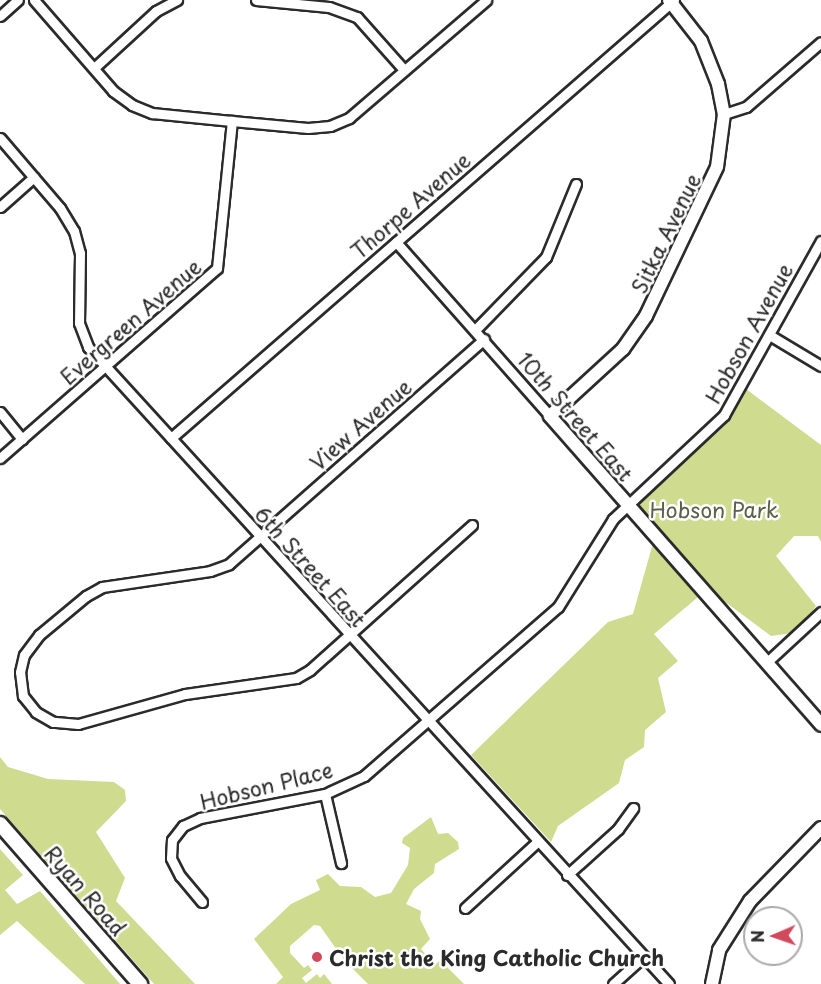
<!DOCTYPE html>
<style>
body{margin:0}
#map{position:relative;width:821px;height:984px;overflow:hidden;background:#fff;font-family:"Playpen Sans",sans-serif}
div>[style]{position:absolute}
[style*='--x']{left:calc(var(--x)*1px);top:calc(var(--y)*1px);width:calc(var(--w)*1px);rotate:calc(var(--a)*1deg)}
.green>*{inset:0;background:#cfdb8e}
.roads{filter:drop-shadow(2px 0 #2b2b2b) drop-shadow(-2px 0 #2b2b2b) drop-shadow(0 2px #2b2b2b) drop-shadow(0 -2px #2b2b2b)}
.minor>*{height:9px;margin:-4.5px;padding:0 4.5px;transform-origin:4.5px;border-radius:4.5px;background:#fff}
.tertiary>*{height:12px;margin:-6px;padding:0 6px;transform-origin:6px;border-radius:6px;background:#fff}
.secondary>*{height:14px;margin:-7px;padding:0 7px;transform-origin:7px;border-radius:7px;background:#fff}
.dots>*{width:16px;height:16px;translate:-50% -50%;box-sizing:border-box;border:3px solid #fff;border-radius:50%}
span{translate:-50% -50%;white-space:nowrap;text-align:center;line-height:1.15;-webkit-text-stroke:5px #fff;paint-order:stroke}
.street-label{font-size:21px;color:#2b2b2b}
.park-label{font-size:21px;color:#5c6049}
.poi-label{font-size:21px;color:#2b2b2b;font-weight:700}
.left{translate:0 -50%;text-align:left}
.north{position:absolute;left:743px;top:906px;width:60px;height:60px;box-sizing:border-box;background:#fff;border:2px solid #aaa;border-radius:50%;rotate:268deg;font-size:16px;font-weight:700;line-height:24px;text-align:center;color:#2b2b2b}
.north::after{content:'';display:block;margin:auto;width:21px;height:27px;background:#d1495b;clip-path:polygon(50% 0,100% 100%,50% 72%,0 100%)}
</style>
<div id="map">
<div class="green">
<i style="clip-path:polygon(742px 386px,821px 445px,821px 542px,818px 536px,794px 536px,776px 556px,816px 606px,799px 632px,771px 636px,728px 604px,704px 592px,654px 634px,678px 661px,658px 678px,666px 712px,645px 730px,644px 747px,625px 760px,619px 783px,558px 826px,551px 842px,471px 755px,608px 622px,633px 614px,655px 536px,628px 505px,701px 440px)"></i>
<i style="clip-path:polygon(0 757px,8px 767px,48px 779px,114px 782px,125px 790px,126px 801px,96px 832px,125px 878px,116px 901px,195px 984px,154px 984px,0 809px)"></i>
<i style="clip-path:polygon(431px 817px,438px 834px,448px 833px,458px 842px,459px 849px,435px 864px,434px 873px,414px 889px,406px 904px,421px 911px,420px 919px,430px 939px,421px 949px,435px 965px,440px 960px,464px 984px,368px 984px,344px 960px,320px 926px,314px 925px,290px 946px,290px 953px,304px 968px,308px 965px,312px 970px,302px 978px,306px 983px,317px 974px,320px 978px,324px 974px,332px 984px,276px 984px,283px 977px,254px 939px,291px 904px,320px 890px,316px 880px,328px 874px,340px 886px,361px 887px,375px 897px,391px 893px,408px 865px,410px 848px,402px 843px,403px 838px)"></i>
<i style="clip-path:polygon(0 849px,23px 875px,5px 890px,17px 904px,40px 891px,120px 984px,85px 984px,17px 921px,0 935px)"></i>
</div>
<div class="roads">
<div class="minor">
<i style="--x:34;--y:0;--w:121;--a:49"></i>
<i style="--x:113;--y:91;--w:24;--a:36"></i>
<i style="--x:132;--y:105;--w:22;--a:22"></i>
<i style="--x:152;--y:113;--w:80;--a:5.7"></i>
<i style="--x:256;--y:0;--w:73;--a:5.5"></i>
<i style="--x:329;--y:7;--w:30;--a:20"></i>
<i style="--x:357;--y:17;--w:71;--a:48.4"></i>
<i style="--x:0;--y:16;--w:24;--a:-42"></i>
<i style="--x:94;--y:68;--w:84;--a:-42.6"></i>
<i style="--x:156;--y:11;--w:24;--a:-28"></i>
<i style="--x:724;--y:114;--w:23;--a:-18"></i>
<i style="--x:746;--y:107;--w:99;--a:-40.9"></i>
<i style="--x:0;--y:138;--w:92;--a:49.4"></i>
<i style="--x:60;--y:208;--w:27;--a:59"></i>
<i style="--x:74;--y:231;--w:23;--a:75"></i>
<i style="--x:80;--y:253;--w:70;--a:90.8"></i>
<i style="--x:79;--y:323;--w:26;--a:69"></i>
<i style="--x:88;--y:347;--w:862;--a:47.63"></i>
<i style="--x:0;--y:207;--w:45;--a:-41.4"></i>
<i style="--x:396;--y:242;--w:232;--a:48.5"></i>
<i style="--x:475;--y:330;--w:102;--a:-45.8"></i>
<i style="--x:546;--y:257;--w:79;--a:-67.7"></i>
<i style="--x:771;--y:336;--w:58;--a:31"></i>
<i style="--x:0;--y:412;--w:35;--a:51"></i>
<i style="--x:171;--y:438;--w:667;--a:-41.05"></i>
<i style="--x:0;--y:458;--w:288;--a:-41.2"></i>
<i style="--x:217;--y:268;--w:148;--a:-84.2"></i>
<i style="--x:232;--y:121;--w:76;--a:5.3"></i>
<i style="--x:308;--y:128;--w:22;--a:-5"></i>
<i style="--x:330;--y:126;--w:21;--a:-23"></i>
<i style="--x:349;--y:118;--w:181;--a:-40.7"></i>
<i style="--x:472;--y:525;--w:217;--a:138.2"></i>
<i style="--x:310;--y:670;--w:16;--a:150"></i>
<i style="--x:296;--y:678;--w:112;--a:171.8"></i>
<i style="--x:185;--y:694;--w:111;--a:164.3"></i>
<i style="--x:78;--y:724;--w:25;--a:-175"></i>
<i style="--x:53;--y:722;--w:20;--a:-150"></i>
<i style="--x:36;--y:712;--w:21;--a:-129"></i>
<i style="--x:23;--y:696;--w:24;--a:-97"></i>
<i style="--x:20;--y:672;--w:17;--a:-77"></i>
<i style="--x:24;--y:655;--w:25;--a:-53"></i>
<i style="--x:39;--y:635;--w:61;--a:-39.7"></i>
<i style="--x:86;--y:596;--w:18;--a:-29"></i>
<i style="--x:102;--y:587;--w:109;--a:-8.4"></i>
<i style="--x:210;--y:571;--w:20;--a:-20"></i>
<i style="--x:229;--y:564;--w:340;--a:-41.4"></i>
<i style="--x:766;--y:663;--w:75;--a:-42.8"></i>
<i style="--x:325;--y:794;--w:71;--a:76.9"></i>
<i style="--x:567;--y:875;--w:69;--a:-42"></i>
<i style="--x:618;--y:829;--w:26;--a:-54"></i>
<i style="--x:202;--y:902;--w:34;--a:-130"></i>
<i style="--x:180;--y:876;--w:20;--a:-117"></i>
<i style="--x:171;--y:858;--w:18;--a:-87"></i>
<i style="--x:172;--y:840;--w:18;--a:-52"></i>
<i style="--x:183;--y:826;--w:19;--a:-25"></i>
<i style="--x:200;--y:818;--w:127;--a:-10.9"></i>
<i style="--x:325;--y:794;--w:43;--a:-24.8"></i>
<i style="--x:364;--y:776;--w:257;--a:-41.1"></i>
<i style="--x:558;--y:607;--w:104;--a:-58"></i>
<i style="--x:613;--y:519;--w:152;--a:-43.1"></i>
<i style="--x:724;--y:415;--w:199;--a:-60.9"></i>
<i style="--x:465;--y:908;--w:98;--a:-42.5"></i>
<i style="--x:613;--y:984;--w:40;--a:-42"></i>
</div>
<div class="tertiary">
<i style="--x:669;--y:0;--w:52;--a:52"></i>
<i style="--x:701;--y:41;--w:46;--a:68.4"></i>
<i style="--x:718;--y:84;--w:31;--a:79"></i>
<i style="--x:724;--y:114;--w:53;--a:97.5"></i>
<i style="--x:717;--y:167;--w:165;--a:115.5"></i>
<i style="--x:646;--y:316;--w:40;--a:124.9"></i>
<i style="--x:623;--y:349;--w:99;--a:137.5"></i>
<i style="--x:550;--y:416;--w:411;--a:48.7"></i>
<i style="--x:712;--y:984;--w:35;--a:-78"></i>
<i style="--x:719;--y:950;--w:58;--a:-57.7"></i>
<i style="--x:750;--y:901;--w:102;--a:-45.8"></i>
</div>
<div class="secondary">
<i style="--x:0;--y:824;--w:213;--a:48.8"></i>
</div>
</div>
<div class="dots">
<i style="left:317px;top:957px;background:#d1495b"></i>
</div>
<div class="street-label">
<span style="left:410px;top:205px;rotate:-41deg">Thorpe Avenue</span>
<span style="left:665px;top:233px;rotate:-64deg">Sitka Avenue</span>
<span style="left:130px;top:321px;rotate:-41deg">Evergreen Avenue</span>
<span style="left:748px;top:333px;rotate:-61deg">Hobson Avenue</span>
<span style="left:576px;top:416px;rotate:49deg">10th Street East</span>
<span style="left:360px;top:424px;rotate:-41deg">View Avenue</span>
<span style="left:311px;top:566px;rotate:48deg">6th Street East</span>
<span style="left:266px;top:785px;rotate:-14deg">Hobson Place</span>
<span style="left:86px;top:890px;rotate:49deg">Ryan Road</span>
</div>
<div class="park-label">
<span style="left:714px;top:509px">Hobson Park</span>
</div>
<div class="poi-label">
<span class="left" style="left:329px;top:957px">Christ the King Catholic Church</span>
</div>
<div class="north">N</div>
</div>
